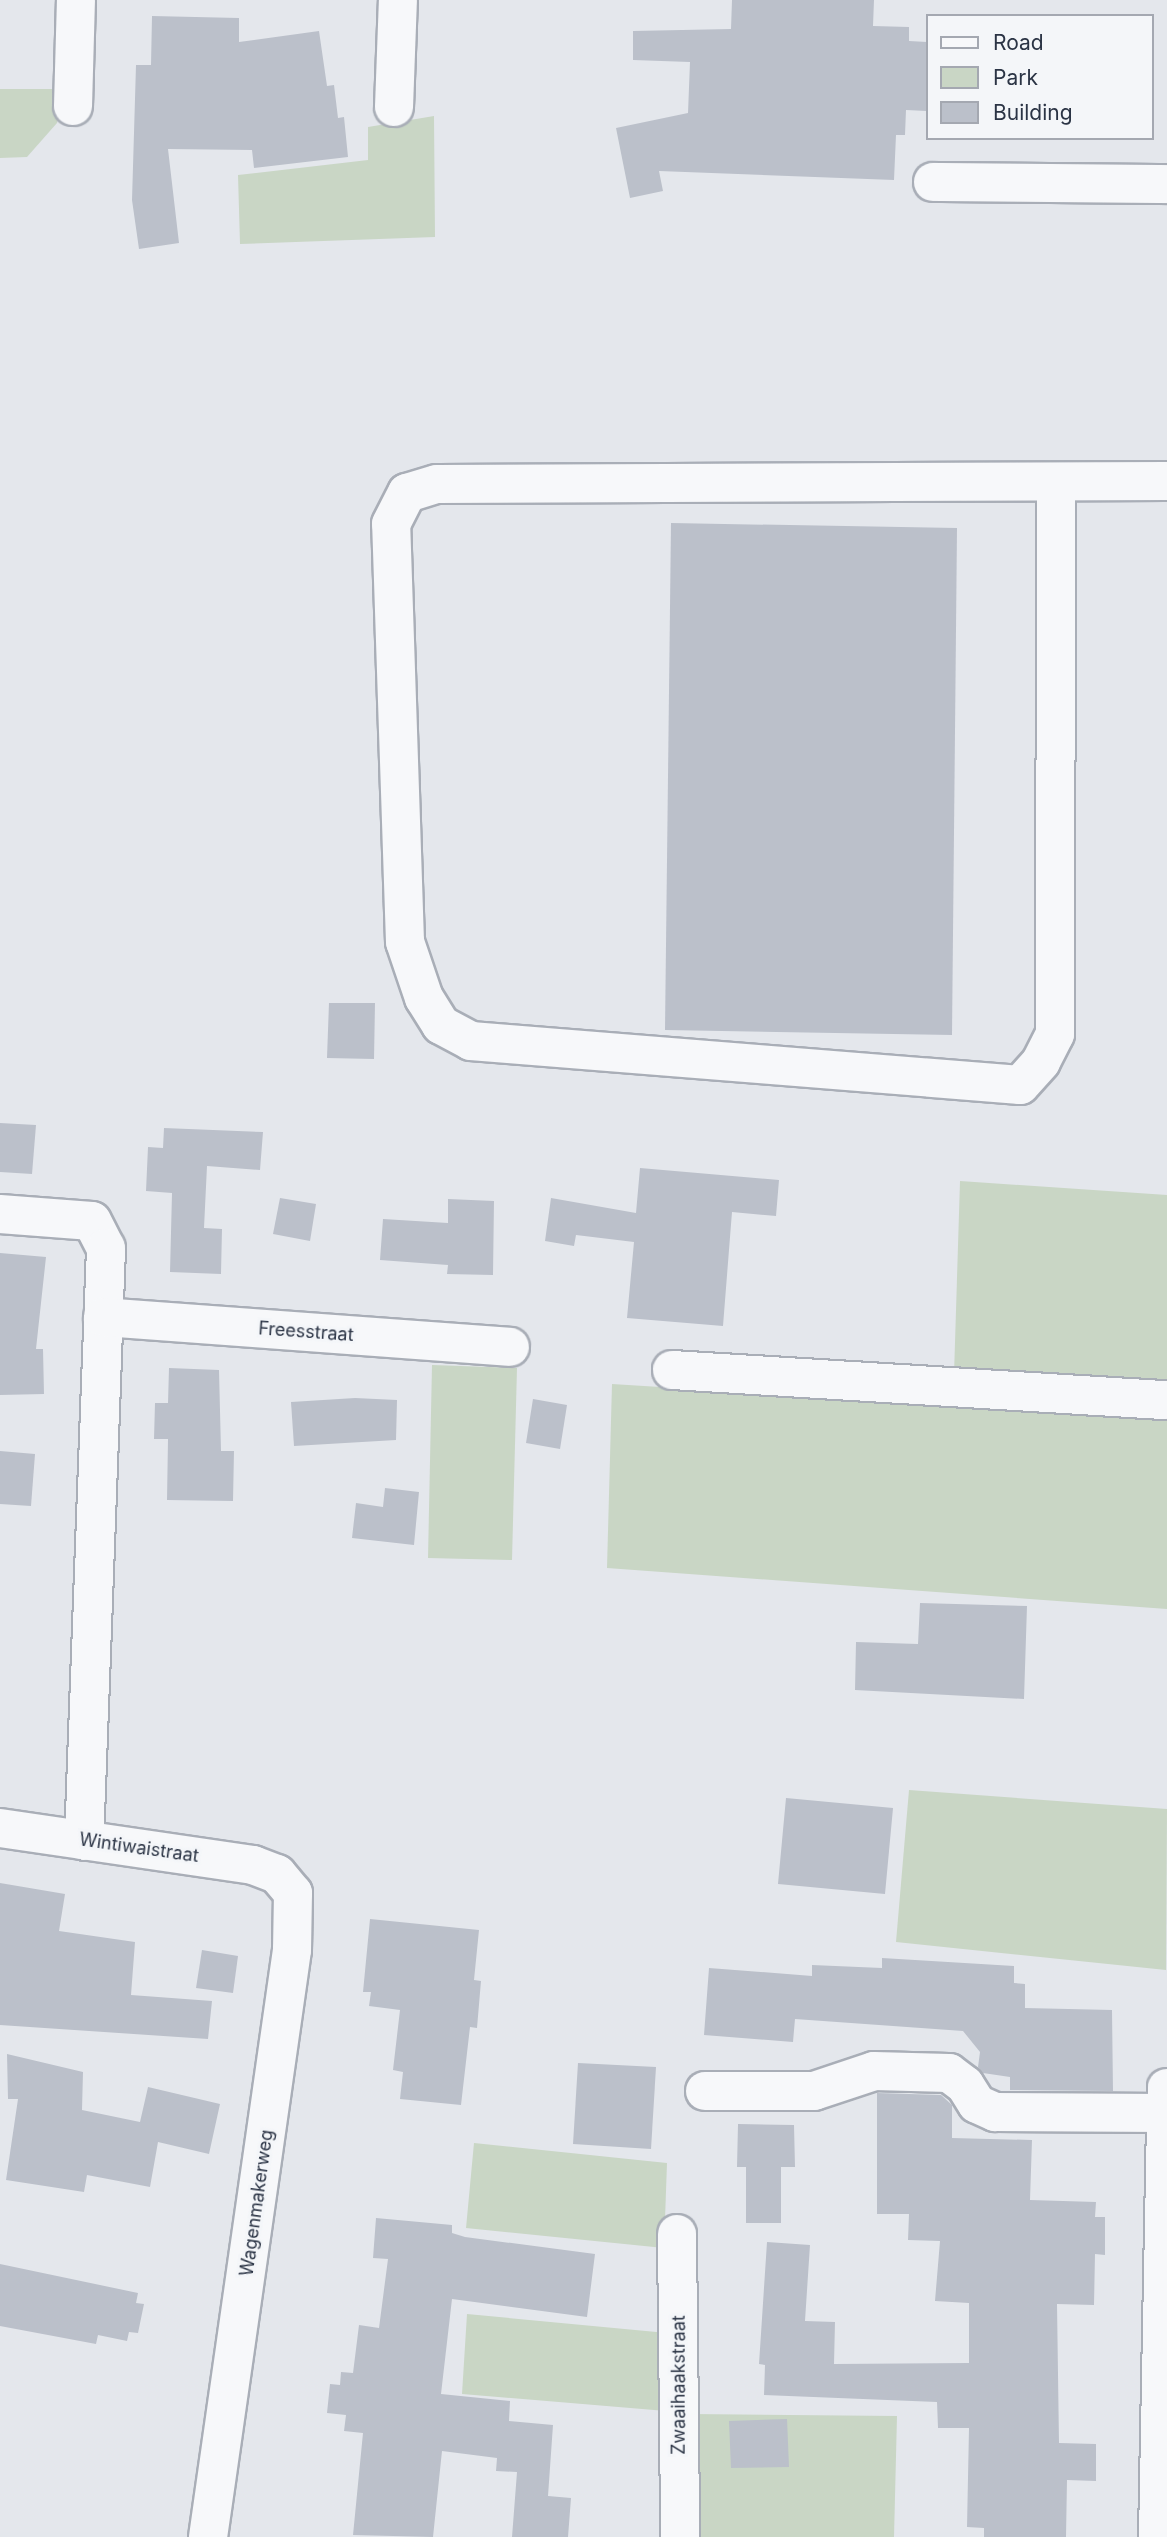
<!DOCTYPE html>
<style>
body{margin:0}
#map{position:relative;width:1167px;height:2537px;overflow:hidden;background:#e4e7ec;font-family:Inter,sans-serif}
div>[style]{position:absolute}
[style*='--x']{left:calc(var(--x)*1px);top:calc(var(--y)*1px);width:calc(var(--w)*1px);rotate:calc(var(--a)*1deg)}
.green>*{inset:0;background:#c9d6c5}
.building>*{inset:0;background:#bbc0ca}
.roads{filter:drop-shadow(2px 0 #a9aeb7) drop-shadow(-2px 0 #a9aeb7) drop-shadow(0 2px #a9aeb7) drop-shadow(0 -2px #a9aeb7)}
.minor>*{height:38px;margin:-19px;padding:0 19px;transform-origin:19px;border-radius:19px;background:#f7f8fa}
span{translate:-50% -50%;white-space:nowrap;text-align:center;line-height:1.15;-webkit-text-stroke:6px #f4f6f9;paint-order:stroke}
.street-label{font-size:18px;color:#2b3445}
.legend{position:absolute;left:926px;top:14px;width:228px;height:126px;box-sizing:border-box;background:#f4f6f9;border:2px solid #a4a8b1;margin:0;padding:9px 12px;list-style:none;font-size:21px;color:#2b3445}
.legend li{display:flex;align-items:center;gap:14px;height:35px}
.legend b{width:35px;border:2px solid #a4a8b1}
</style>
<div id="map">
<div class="green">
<i style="clip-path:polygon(0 89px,63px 89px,57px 123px,27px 157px,0 158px)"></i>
<i style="clip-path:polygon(434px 116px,435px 237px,240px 244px,238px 175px,368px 160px,368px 127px)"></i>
<i style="clip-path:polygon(960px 1181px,1167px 1195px,1167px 1389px,954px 1375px)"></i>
<i style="clip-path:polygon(432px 1365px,517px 1368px,512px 1560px,428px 1558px)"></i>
<i style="clip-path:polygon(612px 1384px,1167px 1419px,1167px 1609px,607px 1568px)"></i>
<i style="clip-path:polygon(909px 1790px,1167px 1809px,1166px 1970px,896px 1942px)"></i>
<i style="clip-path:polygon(474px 2143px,667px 2163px,664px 2248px,466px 2228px)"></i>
<i style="clip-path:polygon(467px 2314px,667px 2333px,666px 2411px,462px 2394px)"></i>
<i style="clip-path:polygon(690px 2414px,897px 2416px,894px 2537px,691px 2537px)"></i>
</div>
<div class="building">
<i style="clip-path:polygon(732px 0,874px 0,873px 26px,909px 27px,909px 41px,927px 42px,927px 111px,906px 110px,905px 135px,896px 135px,894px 180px,659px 171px,663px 191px,630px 198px,616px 128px,688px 113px,690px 62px,633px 60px,633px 31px,731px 29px)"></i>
<i style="clip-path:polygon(152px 16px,239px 18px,239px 42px,319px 31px,327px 86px,334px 85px,338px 118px,344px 117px,348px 157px,254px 168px,252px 150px,168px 149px,179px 243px,139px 249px,132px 200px,136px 65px,151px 65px)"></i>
<i style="clip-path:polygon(671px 523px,957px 528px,952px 1035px,665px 1030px)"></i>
<i style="clip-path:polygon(329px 1003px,375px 1003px,374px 1059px,327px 1058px)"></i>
<i style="clip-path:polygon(0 1123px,36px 1125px,32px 1174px,0 1172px)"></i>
<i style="clip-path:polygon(164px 1128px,263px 1132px,260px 1170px,207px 1166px,204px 1228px,222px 1229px,221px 1274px,170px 1272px,172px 1193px,146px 1191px,148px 1147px,163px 1148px)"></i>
<i style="clip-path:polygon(640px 1168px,779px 1180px,776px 1216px,732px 1212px,723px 1326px,627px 1318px,634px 1242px,576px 1235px,574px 1246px,545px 1241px,551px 1198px,636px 1213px)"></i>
<i style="clip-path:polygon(280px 1198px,316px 1204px,310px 1241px,273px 1234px)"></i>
<i style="clip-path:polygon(448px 1199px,494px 1201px,493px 1275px,447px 1274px,448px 1265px,380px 1260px,383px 1219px,448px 1223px)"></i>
<i style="clip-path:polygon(0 1253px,46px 1257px,36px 1349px,43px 1349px,44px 1394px,0 1395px)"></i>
<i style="clip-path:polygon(169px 1368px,219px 1370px,221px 1451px,234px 1451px,233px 1501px,167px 1500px,168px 1439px,154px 1439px,155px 1403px,168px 1403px)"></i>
<i style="clip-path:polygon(355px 1398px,397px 1400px,396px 1440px,294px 1446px,291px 1402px)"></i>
<i style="clip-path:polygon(533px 1399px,567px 1405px,560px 1449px,526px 1443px)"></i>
<i style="clip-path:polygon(0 1451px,35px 1454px,31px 1506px,0 1504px)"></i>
<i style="clip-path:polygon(385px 1488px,419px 1492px,414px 1545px,352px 1538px,356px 1503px,383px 1507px)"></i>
<i style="clip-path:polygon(920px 1603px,1027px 1606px,1024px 1699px,855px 1690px,856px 1642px,918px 1644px)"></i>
<i style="clip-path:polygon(786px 1798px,893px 1808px,885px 1894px,778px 1884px)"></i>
<i style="clip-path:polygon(0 1883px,65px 1894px,59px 1931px,135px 1942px,131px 1995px,212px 2001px,208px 2039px,0 2025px)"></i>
<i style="clip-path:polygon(370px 1919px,479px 1930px,474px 1980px,481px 1981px,477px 2028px,470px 2027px,461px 2105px,400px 2099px,403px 2072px,393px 2070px,400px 2010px,369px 2006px,371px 1992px,363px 1992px)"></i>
<i style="clip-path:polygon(202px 1950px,238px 1956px,233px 1993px,196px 1988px)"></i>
<i style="clip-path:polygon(882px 1958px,1014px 1966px,1014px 1983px,1025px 1984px,1025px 2008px,1112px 2010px,1113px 2091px,1010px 2090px,1010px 2077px,983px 2073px,978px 2067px,980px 2052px,963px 2031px,795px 2019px,793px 2042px,704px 2035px,709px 1968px,812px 1976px,812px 1965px,882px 1968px)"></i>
<i style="clip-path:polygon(7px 2054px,83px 2072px,82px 2110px,140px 2122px,148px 2087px,220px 2104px,209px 2154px,158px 2142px,150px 2187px,87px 2175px,84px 2192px,6px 2180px,18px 2099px,8px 2099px)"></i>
<i style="clip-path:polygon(578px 2063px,656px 2067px,651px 2149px,573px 2144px)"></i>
<i style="clip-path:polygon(877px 2093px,941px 2095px,952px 2105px,952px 2138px,1032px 2140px,1030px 2200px,1096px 2202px,1095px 2217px,1105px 2217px,1105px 2255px,1095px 2254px,1094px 2305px,1057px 2304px,1059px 2443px,1096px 2444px,1096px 2481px,1067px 2480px,1066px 2537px,984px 2537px,984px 2528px,967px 2527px,969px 2428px,938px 2428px,937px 2402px,764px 2395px,765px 2365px,759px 2364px,767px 2242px,810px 2245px,805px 2321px,835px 2322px,834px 2364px,969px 2363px,969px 2303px,935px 2301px,940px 2241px,908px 2240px,909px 2214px,877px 2214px)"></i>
<i style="clip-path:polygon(738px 2124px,794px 2125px,795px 2167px,781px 2167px,781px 2223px,746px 2223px,746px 2167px,737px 2167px)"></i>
<i style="clip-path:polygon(376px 2218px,452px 2225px,452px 2233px,465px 2237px,595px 2254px,587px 2317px,452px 2299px,441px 2394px,510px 2401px,509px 2421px,553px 2425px,548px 2496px,571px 2498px,568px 2537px,512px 2537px,517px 2472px,496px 2471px,497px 2458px,442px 2451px,433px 2537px,353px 2535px,363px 2433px,344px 2431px,346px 2415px,327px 2413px,330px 2384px,340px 2385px,341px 2372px,353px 2373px,359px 2325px,379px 2328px,388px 2259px,373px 2258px)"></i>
<i style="clip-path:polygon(0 2264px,138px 2293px,136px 2303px,144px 2304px,138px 2333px,129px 2332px,127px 2341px,98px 2335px,96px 2344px,0 2326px)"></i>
<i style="clip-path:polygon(787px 2419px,789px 2467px,731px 2468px,729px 2421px)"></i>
</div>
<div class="roads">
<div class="minor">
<i style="--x:73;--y:106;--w:106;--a:-88.4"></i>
<i style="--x:394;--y:107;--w:107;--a:-87.9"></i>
<i style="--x:933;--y:182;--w:234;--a:0.5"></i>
<i style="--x:1056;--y:482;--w:552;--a:90.1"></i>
<i style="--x:1055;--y:1034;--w:31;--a:117"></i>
<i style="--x:1041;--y:1062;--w:31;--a:132"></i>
<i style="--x:1020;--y:1085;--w:551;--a:-175.42"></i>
<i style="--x:471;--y:1041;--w:34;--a:-152"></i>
<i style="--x:441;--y:1025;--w:32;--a:-122"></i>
<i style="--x:424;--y:998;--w:59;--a:-108.7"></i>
<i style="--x:405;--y:942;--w:418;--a:-91.9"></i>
<i style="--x:391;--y:524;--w:35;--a:-63"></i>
<i style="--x:407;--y:493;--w:31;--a:-17"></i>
<i style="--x:437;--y:484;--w:730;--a:-0.24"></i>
<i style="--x:0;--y:1214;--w:92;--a:4.4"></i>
<i style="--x:92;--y:1221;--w:30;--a:63"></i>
<i style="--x:106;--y:1248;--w:593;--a:92.12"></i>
<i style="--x:103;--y:1317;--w:408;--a:4.2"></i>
<i style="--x:672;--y:1370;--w:496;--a:3.5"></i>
<i style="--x:0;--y:1828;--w:256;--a:8.3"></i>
<i style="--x:253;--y:1865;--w:26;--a:21"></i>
<i style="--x:277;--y:1874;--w:25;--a:50"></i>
<i style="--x:293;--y:1893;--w:57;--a:91"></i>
<i style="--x:292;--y:1950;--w:593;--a:98.14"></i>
<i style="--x:705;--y:2091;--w:109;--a:0"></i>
<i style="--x:814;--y:2091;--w:63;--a:-18.4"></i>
<i style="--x:874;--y:2071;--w:75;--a:1.5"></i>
<i style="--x:949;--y:2073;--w:20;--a:37"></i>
<i style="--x:965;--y:2085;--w:22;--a:58"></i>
<i style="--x:977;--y:2104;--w:20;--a:24"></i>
<i style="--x:995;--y:2112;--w:170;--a:0.3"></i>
<i style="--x:677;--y:2234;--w:303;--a:89.4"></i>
<i style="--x:1158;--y:2537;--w:449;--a:-88.9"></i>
</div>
</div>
<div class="street-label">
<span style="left:306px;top:1332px;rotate:4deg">Freesstraat</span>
<span style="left:139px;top:1848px;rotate:8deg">Wintiwaistraat</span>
<span style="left:257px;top:2203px;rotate:-82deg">Wagenmakerweg</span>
<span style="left:679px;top:2385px;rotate:-90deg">Zwaaihaakstraat</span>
</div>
<ul class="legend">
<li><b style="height:9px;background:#f7f8fa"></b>Road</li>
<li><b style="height:19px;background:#c9d6c5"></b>Park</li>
<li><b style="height:19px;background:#bbc0ca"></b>Building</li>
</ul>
</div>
